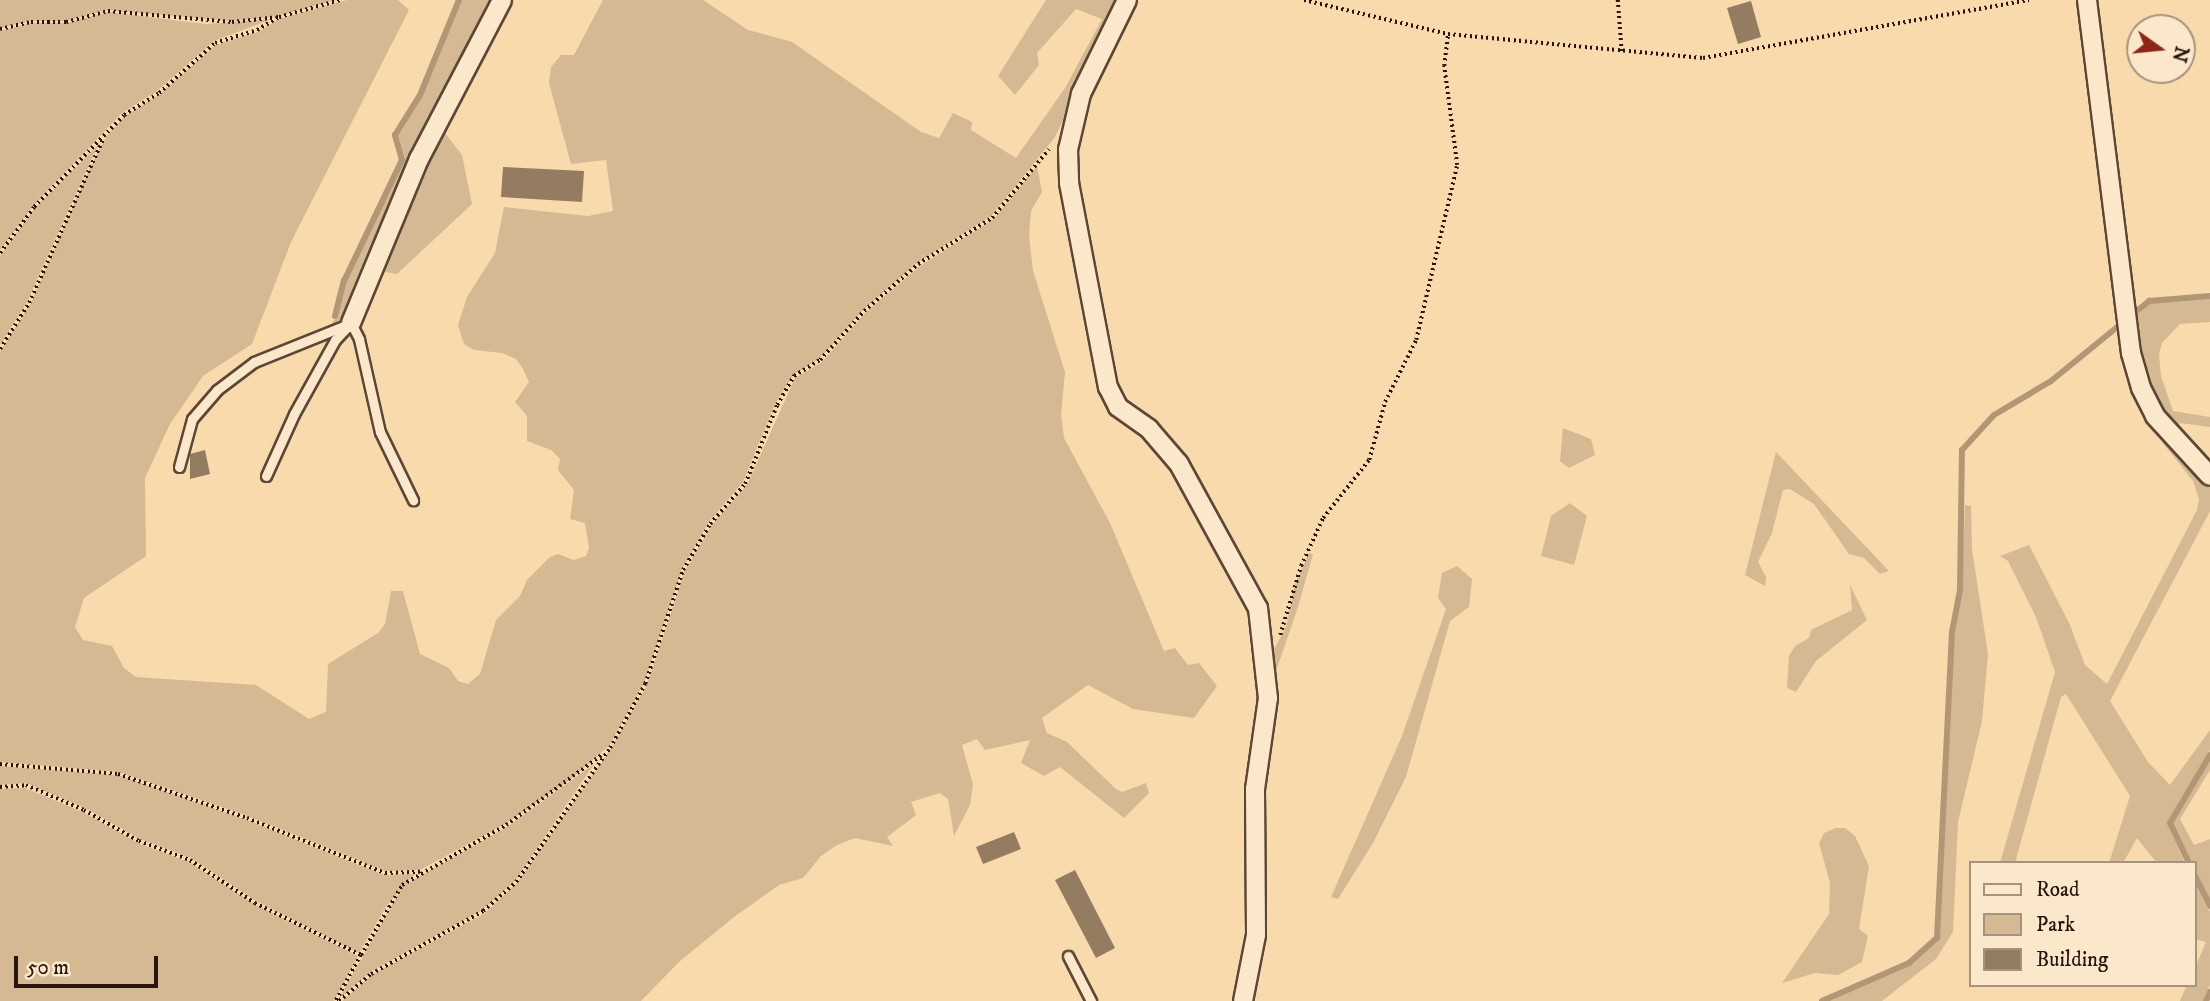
<!DOCTYPE html>
<style>
body{margin:0}
#map{position:relative;width:2210px;height:1001px;overflow:hidden;background:#f9daad;font-family:"IM FELL DW Pica",serif}
div>[style]{position:absolute}
[style*='--x']{left:calc(var(--x)*1px);top:calc(var(--y)*1px);width:calc(var(--w)*1px);rotate:calc(var(--a)*1deg)}
.green>*{inset:0;background:#d5b992}
.stream>*{height:6px;margin:-3px;padding:0 3px;transform-origin:3px;border-radius:3px;background:#b29777}
.building>*{inset:0;background:#947c61}
.path>*{height:3.5px;margin-top:-1.75px;transform-origin:0;background:repeating-linear-gradient(90deg,#27160f 0 2px,transparent 0 5.5px)}
.roads{filter:drop-shadow(2px 0 #5c4736) drop-shadow(-2px 0 #5c4736) drop-shadow(0 2px #5c4736) drop-shadow(0 -2px #5c4736)}
.lane>*{height:9px;margin:-4.5px;padding:0 4.5px;transform-origin:4.5px;border-radius:4.5px;background:#fbe7ca}
.street>*{height:18px;margin:-9px;padding:0 9px;transform-origin:9px;border-radius:9px;background:#fbe7ca}
span{translate:-50% -50%;white-space:nowrap;text-align:center;line-height:1.15;-webkit-text-stroke:5px #fbe7ca;paint-order:stroke}
.legend{position:absolute;left:1969px;top:861px;width:228px;height:126px;box-sizing:border-box;background:#fbe7ca;border:2px solid #a6937f;margin:0;padding:9px 12px;list-style:none;font-size:21px;color:#27160f}
.legend li{display:flex;align-items:center;gap:14px;height:35px}
.legend b{width:35px;border:2px solid #a6937f}
.north{position:absolute;left:2126px;top:14px;width:70px;height:70px;box-sizing:border-box;background:#fbe7ca;border:2px solid #a6937f;border-radius:50%;rotate:105deg;font-size:19px;font-weight:700;line-height:28px;text-align:center;color:#27160f}
.north::after{content:'';display:block;margin:auto;width:24px;height:32px;background:#8f2418;clip-path:polygon(50% 0,100% 100%,50% 72%,0 100%)}
.scale{position:absolute;left:14px;top:956px;width:144px;height:32px;box-sizing:border-box;border:4px solid #27160f;border-top:0;padding-left:9px;font-size:21px;line-height:24px;white-space:nowrap;color:#27160f;-webkit-text-stroke:5px #fbe7ca;paint-order:stroke}
</style>
<div id="map">
<div class="green">
<i style="clip-path:polygon(0 0,335px 0,279px 16px,232px 21px,108px 10px,66px 21px,31px 21px,0 28px)"></i>
<i style="clip-path:polygon(347px 0,398px 0,409px 10px,291px 242px,252px 344px,203px 376px,170px 424px,145px 478px,146px 556px,84px 598px,75px 627px,83px 640px,112px 646px,124px 668px,136px 677px,256px 685px,309px 719px,326px 712px,328px 664px,378px 633px,385px 624px,391px 591px,403px 591px,420px 654px,449px 668px,458px 681px,468px 684px,480px 674px,496px 620px,520px 596px,527px 580px,550px 557px,558px 554px,574px 560px,586px 556px,589px 548px,585px 523px,570px 519px,574px 490px,558px 470px,560px 459px,551px 450px,527px 441px,527px 416px,515px 402px,529px 382px,523px 369px,516px 359px,502px 353px,474px 350px,464px 344px,458px 325px,467px 297px,495px 253px,504px 207px,588px 216px,613px 211px,606px 160px,571px 164px,549px 83px,551px 67px,561px 55px,574px 55px,603px 0,703px 0,748px 30px,792px 42px,921px 132px,939px 138px,953px 113px,972px 122px,971px 130px,1016px 158px,1065px 88px,1102px 19px,1076px 9px,1037px 53px,1039px 65px,1015px 95px,998px 76px,1046px 0,1123px 0,1055px 137px,991px 216px,917px 263px,863px 310px,819px 359px,793px 375px,775px 404px,743px 482px,708px 523px,682px 569px,644px 683px,609px 746px,571px 779px,505px 824px,420px 870px,385px 871px,248px 816px,119px 772px,0 762px,0 352px,31px 303px,89px 170px,106px 137px,125px 116px,160px 94px,216px 45px,258px 32px,279px 19px)"></i>
<i style="clip-path:polygon(461px 0,498px 0,349px 322px,325px 334px,337px 316px,345px 281px,403px 160px,397px 135px,422px 96px)"></i>
<i style="clip-path:polygon(108px 12px,206px 24px,272px 19px,214px 41px,157px 91px,122px 113px,33px 206px,0 250px,0 31px,31px 23px,66px 23px)"></i>
<i style="clip-path:polygon(442px 129px,462px 155px,472px 204px,397px 274px,380px 271px,380px 257px)"></i>
<i style="clip-path:polygon(98px 145px,27px 302px,0 345px,0 256px,35px 208px)"></i>
<i style="clip-path:polygon(1037px 166px,1042px 192px,1031px 211px,1029px 235px,1033px 271px,1065px 372px,1061px 415px,1064px 438px,1110px 523px,1164px 651px,1175px 648px,1188px 665px,1199px 663px,1217px 686px,1194px 718px,1133px 709px,1088px 685px,1042px 718px,1047px 733px,1067px 742px,1116px 789px,1122px 792px,1146px 783px,1149px 793px,1124px 818px,1060px 767px,1044px 776px,1021px 763px,1030px 740px,985px 750px,977px 739px,962px 745px,973px 784px,970px 805px,954px 836px,948px 799px,940px 793px,911px 802px,916px 815px,887px 837px,893px 846px,855px 838px,837px 845px,821px 856px,803px 878px,779px 885px,734px 917px,680px 961px,641px 1001px,342px 1001px,372px 975px,485px 913px,517px 883px,611px 749px,647px 685px,685px 571px,712px 525px,747px 485px,795px 378px,822px 362px,866px 312px,920px 266px,994px 219px)"></i>
<i style="clip-path:polygon(2167px 298px,2210px 298px,2210px 322px,2180px 324px,2162px 343px,2159px 354px,2161px 376px,2173px 411px,2210px 417px,2210px 427px,2180px 423px,2174px 428px,2149px 393px,2132px 321px,2150px 302px)"></i>
<i style="clip-path:polygon(1563px 428px,1591px 439px,1595px 455px,1569px 468px,1560px 461px)"></i>
<i style="clip-path:polygon(2166px 439px,2210px 488px,2210px 511px,2110px 701px,2148px 762px,2170px 785px,2210px 730px,2210px 750px,2167px 823px,2185px 863px,2157px 863px,2137px 838px,2123px 863px,2109px 863px,2130px 796px,2066px 694px,2061px 697px,2015px 863px,2000px 863px,2055px 672px,2036px 617px,2008px 561px,2000px 556px,2029px 545px,2070px 625px,2085px 665px,2107px 684px,2197px 510px,2199px 499px,2193px 481px,2162px 442px)"></i>
<i style="clip-path:polygon(1776px 452px,1889px 571px,1880px 574px,1864px 558px,1849px 554px,1814px 504px,1790px 489px,1783px 490px,1772px 533px,1758px 562px,1766px 577px,1765px 586px,1745px 575px)"></i>
<i style="clip-path:polygon(1570px 503px,1587px 516px,1574px 565px,1541px 556px,1551px 516px)"></i>
<i style="clip-path:polygon(1965px 505px,1971px 506px,1972px 549px,1988px 654px,1982px 721px,1958px 822px,1953px 932px,1936px 959px,1882px 1001px,1826px 1001px,1910px 964px,1939px 938px,1953px 632px,1962px 591px)"></i>
<i style="clip-path:polygon(1309px 553px,1313px 554px,1298px 607px,1271px 686px,1271px 655px,1286px 627px,1295px 584px)"></i>
<i style="clip-path:polygon(1457px 566px,1472px 579px,1469px 607px,1450px 621px,1406px 777px,1373px 843px,1338px 899px,1331px 897px,1402px 736px,1446px 609px,1438px 598px,1442px 573px)"></i>
<i style="clip-path:polygon(1850px 585px,1867px 620px,1816px 661px,1796px 692px,1787px 688px,1789px 656px,1795px 646px,1809px 638px,1811px 630px,1852px 610px)"></i>
<i style="clip-path:polygon(2210px 758px,2210px 770px,2180px 819px,2194px 845px,2210px 839px,2210px 902px,2172px 823px)"></i>
<i style="clip-path:polygon(594px 764px,515px 881px,482px 910px,370px 972px,338px 1000px,403px 886px,507px 827px)"></i>
<i style="clip-path:polygon(0 766px,118px 775px,247px 820px,384px 875px,415px 874px,387px 905px,359px 953px,256px 901px,191px 858px,140px 839px,85px 808px,26px 783px,0 785px)"></i>
<i style="clip-path:polygon(25px 788px,83px 812px,138px 843px,189px 862px,254px 904px,358px 956px,334px 1001px,0 1001px,0 789px)"></i>
<i style="clip-path:polygon(1836px 828px,1845px 828px,1855px 836px,1869px 866px,1859px 929px,1868px 936px,1862px 962px,1838px 975px,1815px 973px,1782px 983px,1829px 914px,1830px 883px,1819px 843px,1824px 833px)"></i>
<i style="clip-path:polygon(2194px 880px,2210px 912px,2210px 985px,2203px 1001px,2180px 1001px,2187px 985px,2194px 985px,2194px 970px,2206px 942px,2194px 939px)"></i>
</div>
<div class="stream">
<i style="--x:335;--y:316;--w:36;--a:-76"></i>
<i style="--x:344;--y:281;--w:134;--a:-64.4"></i>
<i style="--x:402;--y:160;--w:26;--a:-106"></i>
<i style="--x:395;--y:135;--w:47;--a:-58"></i>
<i style="--x:420;--y:95;--w:103;--a:-67.7"></i>
<i style="--x:2189;--y:863;--w:44;--a:-115.4"></i>
<i style="--x:2170;--y:823;--w:79;--a:-59.5"></i>
<i style="--x:2194;--y:874;--w:36;--a:63"></i>
<i style="--x:1822;--y:1001;--w:95;--a:-23.6"></i>
<i style="--x:1909;--y:963;--w:38;--a:-42"></i>
<i style="--x:1937;--y:938;--w:306;--a:-87.2"></i>
<i style="--x:1952;--y:632;--w:43;--a:-79.2"></i>
<i style="--x:1960;--y:590;--w:140;--a:-89.2"></i>
<i style="--x:1962;--y:450;--w:47;--a:-47.6"></i>
<i style="--x:1994;--y:415;--w:66;--a:-30.8"></i>
<i style="--x:2051;--y:381;--w:127;--a:-39.2"></i>
<i style="--x:2149;--y:301;--w:61;--a:-4.7"></i>
<i style="--x:2206;--y:1001;--w:10;--a:-66"></i>
</div>
<div class="building">
<i style="clip-path:polygon(1751px 1px,1761px 37px,1738px 44px,1727px 8px)"></i>
<i style="clip-path:polygon(503px 167px,584px 171px,582px 202px,501px 197px)"></i>
<i style="clip-path:polygon(205px 450px,210px 474px,190px 479px,190px 454px)"></i>
<i style="clip-path:polygon(1014px 832px,1021px 849px,983px 864px,976px 847px)"></i>
<i style="clip-path:polygon(1075px 870px,1115px 948px,1096px 958px,1055px 880px)"></i>
</div>
<div class="path">
<i style="--x:1304;--y:0;--w:148;--a:13.3"></i>
<i style="--x:1448;--y:34;--w:256;--a:5.4"></i>
<i style="--x:1703;--y:58;--w:331;--a:-10.1"></i>
<i style="--x:1618;--y:0;--w:52;--a:85.6"></i>
<i style="--x:0;--y:29;--w:32;--a:-13"></i>
<i style="--x:31;--y:22;--w:35;--a:0"></i>
<i style="--x:66;--y:22;--w:43;--a:-14.7"></i>
<i style="--x:108;--y:11;--w:124;--a:5.1"></i>
<i style="--x:232;--y:22;--w:47;--a:-6.1"></i>
<i style="--x:279;--y:17;--w:63;--a:-15.6"></i>
<i style="--x:0;--y:253;--w:57;--a:-53.5"></i>
<i style="--x:34;--y:207;--w:129;--a:-45.6"></i>
<i style="--x:124;--y:115;--w:41;--a:-32.2"></i>
<i style="--x:159;--y:93;--w:75;--a:-41.8"></i>
<i style="--x:215;--y:43;--w:44;--a:-17.2"></i>
<i style="--x:257;--y:30;--w:26;--a:-31"></i>
<i style="--x:0;--y:349;--w:54;--a:-57.8"></i>
<i style="--x:29;--y:303;--w:178;--a:-65.7"></i>
<i style="--x:1280;--y:635;--w:72;--a:-73.1"></i>
<i style="--x:1301;--y:566;--w:53;--a:-65.4"></i>
<i style="--x:1323;--y:518;--w:74;--a:-51.6"></i>
<i style="--x:1369;--y:460;--w:60;--a:-74.6"></i>
<i style="--x:1385;--y:402;--w:69;--a:-63.4"></i>
<i style="--x:1416;--y:340;--w:180;--a:-76.8"></i>
<i style="--x:1457;--y:165;--w:100;--a:-97.5"></i>
<i style="--x:1444;--y:66;--w:32;--a:-83"></i>
<i style="--x:0;--y:764;--w:118;--a:4.8"></i>
<i style="--x:118;--y:774;--w:136;--a:18.8"></i>
<i style="--x:247;--y:818;--w:149;--a:21.7"></i>
<i style="--x:385;--y:873;--w:35;--a:-2"></i>
<i style="--x:0;--y:787;--w:26;--a:-4"></i>
<i style="--x:26;--y:785;--w:63;--a:23.3"></i>
<i style="--x:84;--y:810;--w:63;--a:29.4"></i>
<i style="--x:139;--y:841;--w:54;--a:20.4"></i>
<i style="--x:190;--y:860;--w:78;--a:33.5"></i>
<i style="--x:255;--y:903;--w:118;--a:26.1"></i>
<i style="--x:361;--y:955;--w:52;--a:118.5"></i>
<i style="--x:361;--y:955;--w:81;--a:-59.6"></i>
<i style="--x:402;--y:885;--w:120;--a:-30"></i>
<i style="--x:506;--y:825;--w:120;--a:-36.2"></i>
<i style="--x:339;--y:1001;--w:42;--a:-40.2"></i>
<i style="--x:371;--y:974;--w:129;--a:-29.4"></i>
<i style="--x:483;--y:911;--w:44;--a:-41.3"></i>
<i style="--x:516;--y:882;--w:164;--a:-55"></i>
<i style="--x:610;--y:748;--w:73;--a:-61.3"></i>
<i style="--x:645;--y:684;--w:120;--a:-71.6"></i>
<i style="--x:683;--y:570;--w:53;--a:-59.6"></i>
<i style="--x:710;--y:524;--w:53;--a:-48.8"></i>
<i style="--x:745;--y:484;--w:85;--a:-67.9"></i>
<i style="--x:777;--y:405;--w:34;--a:-60"></i>
<i style="--x:794;--y:376;--w:31;--a:-32"></i>
<i style="--x:820;--y:360;--w:66;--a:-48.1"></i>
<i style="--x:864;--y:311;--w:72;--a:-41"></i>
<i style="--x:918;--y:264;--w:87;--a:-31.9"></i>
<i style="--x:992;--y:218;--w:89;--a:-50.4"></i>
</div>
<div class="roads">
<div class="lane">
<i style="--x:351;--y:323;--w:18;--a:63"></i>
<i style="--x:359;--y:339;--w:95;--a:77.3"></i>
<i style="--x:380;--y:432;--w:76;--a:64.1"></i>
<i style="--x:179;--y:467;--w:50;--a:-74.8"></i>
<i style="--x:192;--y:419;--w:38;--a:-49"></i>
<i style="--x:217;--y:390;--w:46;--a:-37.1"></i>
<i style="--x:254;--y:362;--w:105;--a:-21.9"></i>
<i style="--x:266;--y:476;--w:68;--a:-65.7"></i>
<i style="--x:294;--y:414;--w:85;--a:-61"></i>
<i style="--x:335;--y:340;--w:18;--a:-47"></i>
<i style="--x:1068;--y:956;--w:51;--a:62.9"></i>
</div>
<div class="street">
<i style="--x:1127;--y:0;--w:105;--a:116.1"></i>
<i style="--x:1081;--y:94;--w:57;--a:103.1"></i>
<i style="--x:1068;--y:150;--w:33;--a:88"></i>
<i style="--x:1069;--y:183;--w:208;--a:79.2"></i>
<i style="--x:1108;--y:387;--w:22;--a:63"></i>
<i style="--x:1118;--y:407;--w:38;--a:35"></i>
<i style="--x:1149;--y:429;--w:46;--a:49.4"></i>
<i style="--x:1179;--y:464;--w:164;--a:61.3"></i>
<i style="--x:1258;--y:608;--w:91;--a:83.7"></i>
<i style="--x:1268;--y:698;--w:92;--a:98.1"></i>
<i style="--x:1255;--y:789;--w:146;--a:89.6"></i>
<i style="--x:1256;--y:935;--w:67;--a:101.1"></i>
<i style="--x:2087;--y:0;--w:356;--a:82.9"></i>
<i style="--x:2131;--y:353;--w:36;--a:74"></i>
<i style="--x:2141;--y:388;--w:31;--a:63"></i>
<i style="--x:2155;--y:416;--w:81;--a:47.5"></i>
<i style="--x:351;--y:323;--w:178;--a:-67.5"></i>
<i style="--x:419;--y:159;--w:179;--a:-62.4"></i>
</div>
</div>
<ul class="legend">
<li><b style="height:9px;background:#fbe7ca"></b>Road</li>
<li><b style="height:19px;background:#d5b992"></b>Park</li>
<li><b style="height:19px;background:#947c61"></b>Building</li>
</ul>
<div class="north">N</div>
<div class="scale">50 m</div>
</div>
